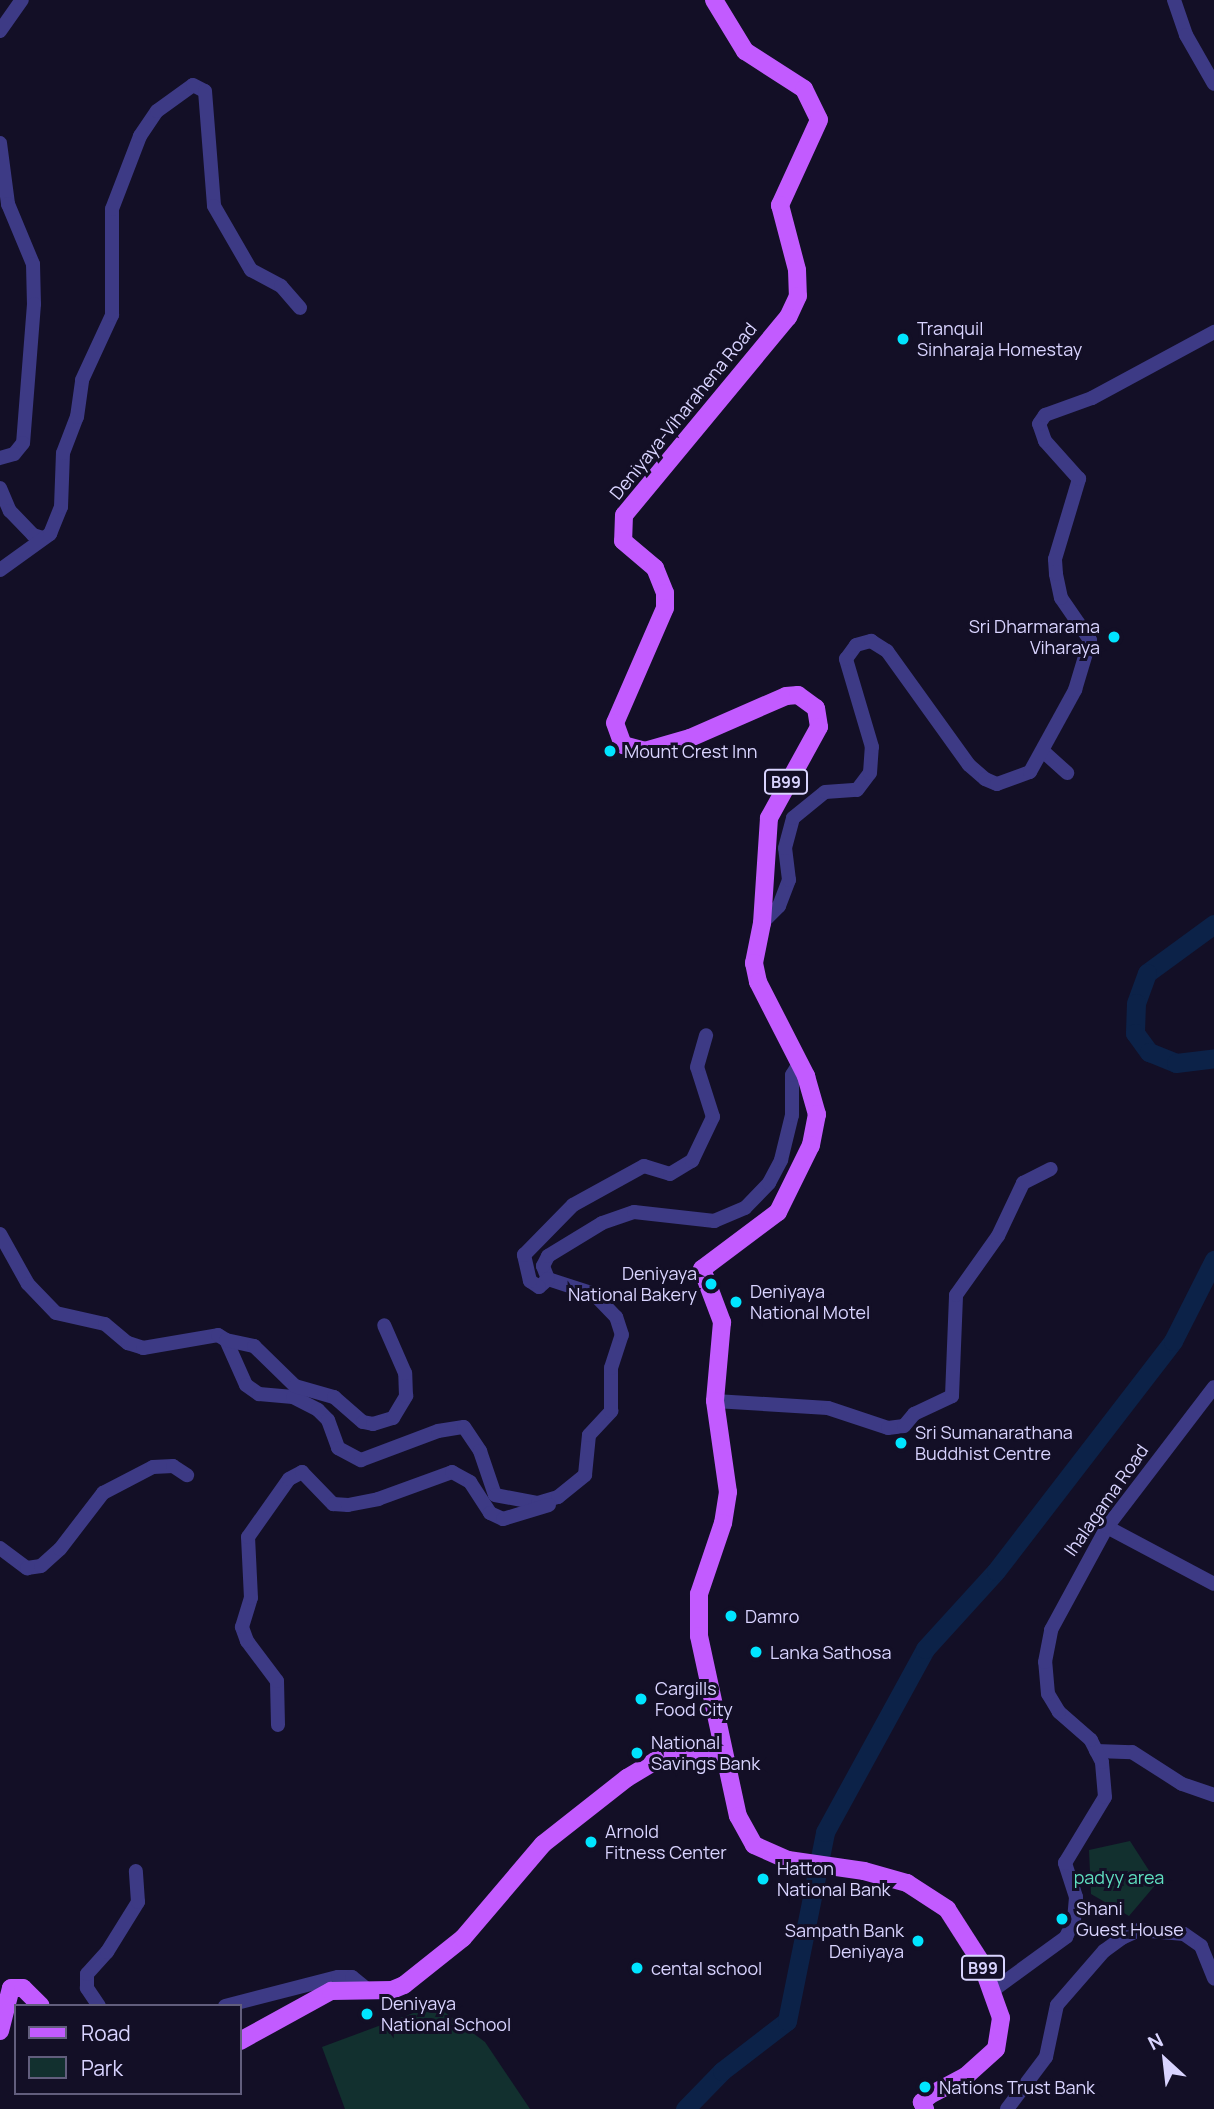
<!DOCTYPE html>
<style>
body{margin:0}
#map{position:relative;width:1214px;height:2109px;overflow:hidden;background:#130f26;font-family:Manrope,sans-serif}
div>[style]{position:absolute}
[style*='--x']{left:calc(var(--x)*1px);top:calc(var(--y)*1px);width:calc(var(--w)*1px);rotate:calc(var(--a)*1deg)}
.green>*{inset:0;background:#12302f}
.river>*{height:19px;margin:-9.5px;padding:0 9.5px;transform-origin:9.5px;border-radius:9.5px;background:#0c2248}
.minor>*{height:14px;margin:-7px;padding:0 7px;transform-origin:7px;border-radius:7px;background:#3d3a85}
.major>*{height:18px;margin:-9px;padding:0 9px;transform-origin:9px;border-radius:9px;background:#c25bff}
.dots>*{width:19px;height:19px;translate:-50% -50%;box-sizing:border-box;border:4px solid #130f26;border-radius:50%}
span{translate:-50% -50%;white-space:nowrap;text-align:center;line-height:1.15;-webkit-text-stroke:6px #130f26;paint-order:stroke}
.shield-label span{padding:2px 5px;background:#130f26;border:2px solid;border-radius:5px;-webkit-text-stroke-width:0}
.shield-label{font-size:16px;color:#d9d4ff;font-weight:700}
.poi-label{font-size:18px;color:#d9d4ff}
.left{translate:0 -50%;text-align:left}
.right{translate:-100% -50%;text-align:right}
.street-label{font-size:18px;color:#d9d4ff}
.park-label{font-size:18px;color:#5fe0c0}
.legend{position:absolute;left:14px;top:2004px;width:228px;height:91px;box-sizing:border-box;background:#130f26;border:2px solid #625e7d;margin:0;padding:9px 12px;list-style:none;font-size:21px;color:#d9d4ff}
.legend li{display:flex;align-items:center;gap:14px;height:35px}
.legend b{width:35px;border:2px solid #625e7d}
.north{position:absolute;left:1130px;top:2025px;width:70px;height:70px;-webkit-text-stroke:5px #130f26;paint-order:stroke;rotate:333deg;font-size:19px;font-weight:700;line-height:28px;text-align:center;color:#d9d4ff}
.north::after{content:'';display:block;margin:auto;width:24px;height:32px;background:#d9d4ff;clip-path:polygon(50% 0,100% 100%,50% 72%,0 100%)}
</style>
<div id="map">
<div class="green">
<i style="clip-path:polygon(1130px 1841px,1157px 1883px,1129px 1916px,1091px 1894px,1089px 1850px)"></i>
<i style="clip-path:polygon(435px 2005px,485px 2042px,530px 2109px,345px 2109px,322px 2047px)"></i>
</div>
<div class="river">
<i style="--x:1214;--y:924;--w:83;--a:143.8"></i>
<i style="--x:1147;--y:973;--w:32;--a:110"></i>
<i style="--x:1136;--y:1003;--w:30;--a:92"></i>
<i style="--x:1135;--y:1033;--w:24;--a:54"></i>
<i style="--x:1149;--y:1052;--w:29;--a:22"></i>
<i style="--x:1176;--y:1063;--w:38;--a:-7"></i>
<i style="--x:685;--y:2109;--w:53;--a:-45.8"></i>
<i style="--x:722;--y:2071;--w:82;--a:-37.6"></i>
<i style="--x:787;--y:2021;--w:193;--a:-78.6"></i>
<i style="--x:825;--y:1832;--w:209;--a:-61.3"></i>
<i style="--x:925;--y:1649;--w:105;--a:-47.7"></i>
<i style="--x:996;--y:1571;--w:290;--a:-52.4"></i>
<i style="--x:1173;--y:1341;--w:91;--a:-63.2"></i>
</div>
<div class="minor">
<i style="--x:1174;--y:0;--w:37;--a:71"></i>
<i style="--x:1186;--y:35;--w:56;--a:60.3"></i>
<i style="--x:0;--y:31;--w:38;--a:-55"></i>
<i style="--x:0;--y:143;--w:62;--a:82.5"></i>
<i style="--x:8;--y:204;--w:65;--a:67.4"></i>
<i style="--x:33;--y:264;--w:40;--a:88.6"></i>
<i style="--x:34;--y:304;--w:139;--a:94.5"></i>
<i style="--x:23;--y:443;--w:14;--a:129"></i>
<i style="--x:14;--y:454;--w:15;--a:164"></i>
<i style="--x:0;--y:488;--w:25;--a:67"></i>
<i style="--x:10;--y:511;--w:33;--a:46"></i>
<i style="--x:33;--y:535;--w:10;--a:17"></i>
<i style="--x:0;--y:570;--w:62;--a:-35.8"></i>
<i style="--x:50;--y:534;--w:29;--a:-68"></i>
<i style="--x:61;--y:507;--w:54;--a:-87.9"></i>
<i style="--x:63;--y:453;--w:39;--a:-69"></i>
<i style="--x:77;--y:417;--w:37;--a:-82"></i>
<i style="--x:82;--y:380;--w:72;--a:-65.2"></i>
<i style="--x:112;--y:315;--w:106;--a:-90"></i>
<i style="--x:112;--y:209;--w:78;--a:-69"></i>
<i style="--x:140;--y:136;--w:30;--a:-56"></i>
<i style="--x:157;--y:111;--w:44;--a:-35.8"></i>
<i style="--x:193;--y:85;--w:13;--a:27"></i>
<i style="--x:205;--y:91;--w:115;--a:85.5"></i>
<i style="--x:214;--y:206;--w:74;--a:60"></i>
<i style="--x:251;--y:270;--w:34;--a:28"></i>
<i style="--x:281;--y:286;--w:29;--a:49"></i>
<i style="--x:1045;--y:753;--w:30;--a:42"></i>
<i style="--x:762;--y:923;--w:24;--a:-45"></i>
<i style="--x:779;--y:906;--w:28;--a:-69"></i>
<i style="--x:789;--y:880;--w:32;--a:-97"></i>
<i style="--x:785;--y:848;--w:31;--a:-75"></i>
<i style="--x:793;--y:818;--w:41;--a:-39.1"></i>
<i style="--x:825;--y:792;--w:32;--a:-4"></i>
<i style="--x:857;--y:790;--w:21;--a:-53"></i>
<i style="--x:870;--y:773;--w:26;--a:-86"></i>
<i style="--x:872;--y:747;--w:92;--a:-106.5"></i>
<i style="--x:846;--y:659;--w:17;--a:-54"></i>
<i style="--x:856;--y:645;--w:16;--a:-15"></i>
<i style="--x:871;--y:641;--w:19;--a:32"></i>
<i style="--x:887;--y:651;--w:140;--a:54.3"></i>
<i style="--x:969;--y:765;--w:21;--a:41"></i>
<i style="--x:985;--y:779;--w:13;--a:23"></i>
<i style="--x:997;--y:784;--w:35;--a:-20"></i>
<i style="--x:1030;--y:772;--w:94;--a:-61.2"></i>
<i style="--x:1075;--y:690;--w:52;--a:-73.3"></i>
<i style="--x:1090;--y:640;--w:51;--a:-124.6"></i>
<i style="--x:1061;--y:598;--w:25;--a:-102"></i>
<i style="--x:1056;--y:574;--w:15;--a:-94"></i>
<i style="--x:1055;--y:559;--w:84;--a:-73.3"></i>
<i style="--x:1079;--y:479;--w:51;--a:-131.8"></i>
<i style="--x:1045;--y:441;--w:18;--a:-109"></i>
<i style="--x:1039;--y:424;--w:11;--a:-56"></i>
<i style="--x:1045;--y:415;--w:50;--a:-19.9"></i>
<i style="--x:1092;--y:398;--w:139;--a:-28.4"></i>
<i style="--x:0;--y:1234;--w:57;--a:60.8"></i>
<i style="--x:28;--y:1284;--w:40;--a:46"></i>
<i style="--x:56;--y:1313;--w:50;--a:12.7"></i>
<i style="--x:105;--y:1324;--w:30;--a:40"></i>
<i style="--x:128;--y:1343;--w:16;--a:18"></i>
<i style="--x:143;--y:1348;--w:76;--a:-9.8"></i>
<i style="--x:218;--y:1335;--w:9;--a:32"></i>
<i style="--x:226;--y:1340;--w:49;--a:66"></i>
<i style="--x:246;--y:1385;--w:16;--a:35"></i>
<i style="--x:259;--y:1394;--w:34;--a:5"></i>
<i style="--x:293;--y:1397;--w:28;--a:27"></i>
<i style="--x:318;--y:1410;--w:14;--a:45"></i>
<i style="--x:328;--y:1420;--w:30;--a:70"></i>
<i style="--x:338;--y:1448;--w:26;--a:28"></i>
<i style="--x:361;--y:1460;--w:82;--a:-20.6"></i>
<i style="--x:438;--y:1431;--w:26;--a:-9"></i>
<i style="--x:464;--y:1427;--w:29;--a:56"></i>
<i style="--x:480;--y:1451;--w:46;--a:71.2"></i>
<i style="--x:495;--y:1495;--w:44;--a:10.5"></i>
<i style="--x:538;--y:1503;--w:21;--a:-17"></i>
<i style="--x:558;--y:1497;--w:35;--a:-39"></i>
<i style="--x:585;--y:1475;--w:40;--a:-84.3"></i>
<i style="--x:589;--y:1435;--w:33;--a:-47"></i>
<i style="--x:611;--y:1411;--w:43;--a:-90"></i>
<i style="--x:611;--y:1368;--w:35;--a:-72"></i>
<i style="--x:622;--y:1335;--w:19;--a:-108"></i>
<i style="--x:616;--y:1317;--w:32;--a:-134"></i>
<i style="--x:594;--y:1294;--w:48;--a:-161.9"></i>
<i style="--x:548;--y:1279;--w:14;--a:-111"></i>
<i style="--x:543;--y:1266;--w:11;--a:-63"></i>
<i style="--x:548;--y:1256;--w:63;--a:-31.4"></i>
<i style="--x:602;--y:1223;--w:34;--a:-19"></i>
<i style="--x:634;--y:1212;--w:81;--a:6.4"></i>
<i style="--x:714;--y:1221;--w:34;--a:-23"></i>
<i style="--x:745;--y:1208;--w:35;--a:-46"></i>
<i style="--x:769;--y:1183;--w:26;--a:-62"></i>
<i style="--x:781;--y:1160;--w:46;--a:-76.3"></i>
<i style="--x:792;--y:1115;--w:40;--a:-90"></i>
<i style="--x:792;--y:1075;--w:15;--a:-58"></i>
<i style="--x:548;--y:1279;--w:12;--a:138"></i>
<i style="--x:539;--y:1287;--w:11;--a:-146"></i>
<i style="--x:530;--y:1281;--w:27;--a:-103"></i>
<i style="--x:524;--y:1255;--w:70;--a:-45.6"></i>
<i style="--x:573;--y:1205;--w:81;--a:-28.8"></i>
<i style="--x:644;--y:1166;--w:27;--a:17"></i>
<i style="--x:670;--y:1174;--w:26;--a:-31"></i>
<i style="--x:692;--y:1161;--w:49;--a:-64.5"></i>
<i style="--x:713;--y:1117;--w:52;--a:-107.7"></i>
<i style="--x:697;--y:1067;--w:33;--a:-74"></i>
<i style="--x:226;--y:1340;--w:29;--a:12"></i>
<i style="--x:254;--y:1346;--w:57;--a:44.3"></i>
<i style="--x:295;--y:1386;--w:41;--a:15.8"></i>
<i style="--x:334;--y:1397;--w:38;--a:41"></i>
<i style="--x:363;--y:1422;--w:10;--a:11"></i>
<i style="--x:373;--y:1424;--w:21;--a:-17"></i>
<i style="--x:393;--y:1418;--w:26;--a:-59"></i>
<i style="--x:406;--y:1396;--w:23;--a:-92"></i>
<i style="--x:405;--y:1373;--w:52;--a:-113.6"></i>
<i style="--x:715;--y:1401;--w:113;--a:3.5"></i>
<i style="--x:828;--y:1408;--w:63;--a:18.4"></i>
<i style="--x:888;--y:1428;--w:16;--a:-7"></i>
<i style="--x:904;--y:1426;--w:16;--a:-50"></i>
<i style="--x:914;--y:1414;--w:42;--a:-25.3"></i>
<i style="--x:952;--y:1396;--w:101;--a:-87.7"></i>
<i style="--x:956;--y:1295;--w:72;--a:-54.6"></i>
<i style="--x:998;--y:1236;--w:59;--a:-64.7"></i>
<i style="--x:1023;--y:1183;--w:31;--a:-27"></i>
<i style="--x:1107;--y:1527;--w:121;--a:28"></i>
<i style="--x:0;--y:1548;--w:34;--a:37"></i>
<i style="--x:27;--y:1568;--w:14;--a:-8"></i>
<i style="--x:41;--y:1566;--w:25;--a:-42"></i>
<i style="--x:60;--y:1549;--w:71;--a:-52.5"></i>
<i style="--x:103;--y:1493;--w:56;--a:-27.5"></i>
<i style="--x:153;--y:1467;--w:20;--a:-3"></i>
<i style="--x:173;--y:1466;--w:17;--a:33"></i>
<i style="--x:278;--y:1725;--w:44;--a:-91.3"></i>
<i style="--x:277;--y:1681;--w:50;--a:-126.9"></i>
<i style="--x:247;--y:1641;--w:15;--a:-110"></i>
<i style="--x:242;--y:1627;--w:30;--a:-73"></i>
<i style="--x:251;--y:1598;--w:61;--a:-92.8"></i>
<i style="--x:248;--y:1537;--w:71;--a:-54.7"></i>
<i style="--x:289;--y:1479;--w:15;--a:-28"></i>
<i style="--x:302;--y:1472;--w:45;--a:45.9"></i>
<i style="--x:333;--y:1504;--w:15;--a:4"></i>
<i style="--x:348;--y:1505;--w:31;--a:-11"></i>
<i style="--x:378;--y:1499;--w:79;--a:-20"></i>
<i style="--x:452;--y:1472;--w:21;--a:29"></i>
<i style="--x:470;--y:1482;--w:37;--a:57"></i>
<i style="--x:490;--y:1513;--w:14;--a:25"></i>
<i style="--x:503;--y:1519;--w:48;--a:-16.9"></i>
<i style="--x:1096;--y:1751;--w:36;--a:2"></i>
<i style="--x:1132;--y:1752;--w:59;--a:32.6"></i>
<i style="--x:1182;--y:1784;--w:34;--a:19"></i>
<i style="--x:992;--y:1991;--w:92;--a:-36.1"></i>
<i style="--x:1066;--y:1937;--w:19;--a:-65"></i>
<i style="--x:1074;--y:1920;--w:23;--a:-85"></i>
<i style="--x:1076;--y:1897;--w:36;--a:-108"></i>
<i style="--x:1065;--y:1863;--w:77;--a:-58.8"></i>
<i style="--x:1105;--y:1797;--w:35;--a:-95"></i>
<i style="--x:1102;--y:1762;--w:25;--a:-117"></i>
<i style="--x:1091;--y:1740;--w:43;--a:-138.8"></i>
<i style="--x:1059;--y:1712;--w:21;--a:-121"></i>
<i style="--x:1048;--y:1694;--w:32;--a:-95"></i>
<i style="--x:1045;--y:1662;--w:33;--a:-79"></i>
<i style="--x:1051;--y:1630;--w:117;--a:-61.5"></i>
<i style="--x:1107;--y:1527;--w:176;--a:-52.6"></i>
<i style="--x:99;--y:2006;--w:22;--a:-124"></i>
<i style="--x:87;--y:1988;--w:14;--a:-90"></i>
<i style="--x:87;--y:1974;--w:30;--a:-48"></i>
<i style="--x:107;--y:1952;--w:59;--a:-58.2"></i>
<i style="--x:138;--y:1902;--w:31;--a:-94"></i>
<i style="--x:225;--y:2006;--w:117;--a:-14.4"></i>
<i style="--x:338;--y:1977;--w:14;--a:0"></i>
<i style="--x:352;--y:1977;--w:19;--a:39"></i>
<i style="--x:1007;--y:2109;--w:65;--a:-53.1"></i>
<i style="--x:1046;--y:2057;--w:53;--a:-78.1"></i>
<i style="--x:1057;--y:2005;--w:72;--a:-49"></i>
<i style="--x:1104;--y:1951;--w:22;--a:-36"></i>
<i style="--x:1122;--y:1938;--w:19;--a:-25"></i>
<i style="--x:1139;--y:1930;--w:45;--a:5.1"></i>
<i style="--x:1184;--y:1934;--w:21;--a:35"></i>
<i style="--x:1201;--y:1946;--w:35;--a:68"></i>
</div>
<div class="major">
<i style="--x:714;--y:0;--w:60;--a:58.7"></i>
<i style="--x:745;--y:51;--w:70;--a:32.8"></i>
<i style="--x:804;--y:89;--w:34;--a:64"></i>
<i style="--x:819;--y:120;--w:94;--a:114.6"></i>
<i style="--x:780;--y:205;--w:67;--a:75.3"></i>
<i style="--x:797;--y:270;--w:26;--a:88"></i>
<i style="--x:798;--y:296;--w:23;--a:115"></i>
<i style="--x:788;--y:317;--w:257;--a:129.6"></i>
<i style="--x:624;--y:515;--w:26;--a:92"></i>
<i style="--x:623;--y:541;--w:42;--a:40.2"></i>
<i style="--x:655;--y:568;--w:27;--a:68"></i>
<i style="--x:665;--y:593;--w:15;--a:90"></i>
<i style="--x:665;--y:608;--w:125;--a:113.5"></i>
<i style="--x:615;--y:723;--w:23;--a:70"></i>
<i style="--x:623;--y:745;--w:23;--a:15"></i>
<i style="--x:645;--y:751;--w:47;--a:-16.1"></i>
<i style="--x:690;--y:738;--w:105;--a:-23.6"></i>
<i style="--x:786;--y:696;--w:12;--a:-5"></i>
<i style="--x:798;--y:695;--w:22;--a:36"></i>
<i style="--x:816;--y:708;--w:19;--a:81"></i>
<i style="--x:819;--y:727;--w:104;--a:118.8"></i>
<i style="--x:769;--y:818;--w:105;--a:93.8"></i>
<i style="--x:762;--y:923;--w:41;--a:101.3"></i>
<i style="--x:754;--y:963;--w:19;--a:78"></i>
<i style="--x:758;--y:982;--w:106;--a:62.9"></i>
<i style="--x:806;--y:1076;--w:40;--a:74"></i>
<i style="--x:817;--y:1114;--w:32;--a:101"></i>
<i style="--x:811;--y:1145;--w:75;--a:116.2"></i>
<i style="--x:778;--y:1212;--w:95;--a:143.1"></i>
<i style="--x:702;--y:1269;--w:57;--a:69.3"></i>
<i style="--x:722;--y:1322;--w:79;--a:95.1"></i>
<i style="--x:715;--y:1401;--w:92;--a:81.9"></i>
<i style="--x:728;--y:1492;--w:31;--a:99"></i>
<i style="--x:723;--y:1523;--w:75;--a:108.7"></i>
<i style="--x:699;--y:1594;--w:42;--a:90"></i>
<i style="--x:699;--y:1636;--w:184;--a:77.8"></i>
<i style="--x:738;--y:1816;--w:33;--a:61"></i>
<i style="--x:754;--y:1845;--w:37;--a:24"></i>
<i style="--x:788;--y:1860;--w:77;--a:8.2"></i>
<i style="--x:864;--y:1871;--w:45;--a:15.6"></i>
<i style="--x:907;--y:1883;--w:48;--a:33"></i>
<i style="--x:947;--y:1909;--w:63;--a:57.3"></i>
<i style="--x:981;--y:1962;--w:59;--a:70.3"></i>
<i style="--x:1001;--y:2018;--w:31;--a:99"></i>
<i style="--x:996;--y:2049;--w:40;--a:138"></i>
<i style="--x:966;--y:2076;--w:41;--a:152.2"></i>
<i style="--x:930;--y:2095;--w:11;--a:139"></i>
<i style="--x:922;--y:2102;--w:8;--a:67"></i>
<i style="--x:0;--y:2031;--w:44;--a:-75.7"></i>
<i style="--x:11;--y:1988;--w:12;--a:0"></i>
<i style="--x:23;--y:1988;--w:25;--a:45"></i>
<i style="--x:240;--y:2041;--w:104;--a:-28.8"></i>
<i style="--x:331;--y:1991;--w:61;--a:-0.9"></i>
<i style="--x:392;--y:1990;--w:13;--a:-23"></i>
<i style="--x:404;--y:1985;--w:75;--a:-38.5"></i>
<i style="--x:463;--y:1938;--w:123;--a:-49.6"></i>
<i style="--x:543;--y:1844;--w:107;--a:-38.2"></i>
<i style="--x:627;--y:1778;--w:33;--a:-31"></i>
<i style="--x:655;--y:1761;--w:68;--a:-11.8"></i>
</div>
<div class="dots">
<i style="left:903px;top:339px;background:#00e5ff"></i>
<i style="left:1114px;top:637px;background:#00e5ff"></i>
<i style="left:610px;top:751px;background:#00e5ff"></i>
<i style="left:711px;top:1284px;background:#00e5ff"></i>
<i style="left:736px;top:1302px;background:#00e5ff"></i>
<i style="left:901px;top:1443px;background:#00e5ff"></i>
<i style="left:731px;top:1616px;background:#00e5ff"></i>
<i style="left:756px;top:1652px;background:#00e5ff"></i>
<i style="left:641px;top:1699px;background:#00e5ff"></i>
<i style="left:637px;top:1753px;background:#00e5ff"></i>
<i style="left:591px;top:1842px;background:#00e5ff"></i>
<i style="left:763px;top:1879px;background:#00e5ff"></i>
<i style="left:1062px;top:1919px;background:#00e5ff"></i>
<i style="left:918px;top:1941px;background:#00e5ff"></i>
<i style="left:637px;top:1968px;background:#00e5ff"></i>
<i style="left:367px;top:2014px;background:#00e5ff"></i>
<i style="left:925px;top:2087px;background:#00e5ff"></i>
</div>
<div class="shield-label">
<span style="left:786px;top:782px">B99</span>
<span style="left:983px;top:1968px">B99</span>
</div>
<div class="poi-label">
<span class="left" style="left:917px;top:339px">Tranquil<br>Sinharaja Homestay</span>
<span class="right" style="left:1100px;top:637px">Sri Dharmarama<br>Viharaya</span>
<span class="left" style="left:624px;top:751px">Mount Crest Inn</span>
<span class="right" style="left:697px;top:1284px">Deniyaya<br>National Bakery</span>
<span class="left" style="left:750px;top:1302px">Deniyaya<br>National Motel</span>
<span class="left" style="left:915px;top:1443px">Sri Sumanarathana<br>Buddhist Centre</span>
<span class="left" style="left:745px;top:1616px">Damro</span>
<span class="left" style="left:770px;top:1652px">Lanka Sathosa</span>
<span class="left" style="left:655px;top:1699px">Cargills<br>Food City</span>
<span class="left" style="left:651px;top:1753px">National<br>Savings Bank</span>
<span class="left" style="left:605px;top:1842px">Arnold<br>Fitness Center</span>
<span class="left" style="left:777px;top:1879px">Hatton<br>National Bank</span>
<span class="left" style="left:1076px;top:1919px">Shani<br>Guest House</span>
<span class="right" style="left:904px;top:1941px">Sampath Bank<br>Deniyaya</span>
<span class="left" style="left:651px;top:1968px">cental school</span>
<span class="left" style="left:381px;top:2014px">Deniyaya<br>National School</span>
<span class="left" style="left:939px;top:2087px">Nations Trust Bank</span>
</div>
<div class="street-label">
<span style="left:683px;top:411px;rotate:-51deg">Deniyaya-Viharahena Road</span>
<span style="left:1106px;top:1500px;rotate:-55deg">Ihalagama Road</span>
</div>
<div class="park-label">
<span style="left:1119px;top:1877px">padyy area</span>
</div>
<ul class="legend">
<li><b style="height:9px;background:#c25bff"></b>Road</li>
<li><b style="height:19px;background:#12302f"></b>Park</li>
</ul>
<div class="north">N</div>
</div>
